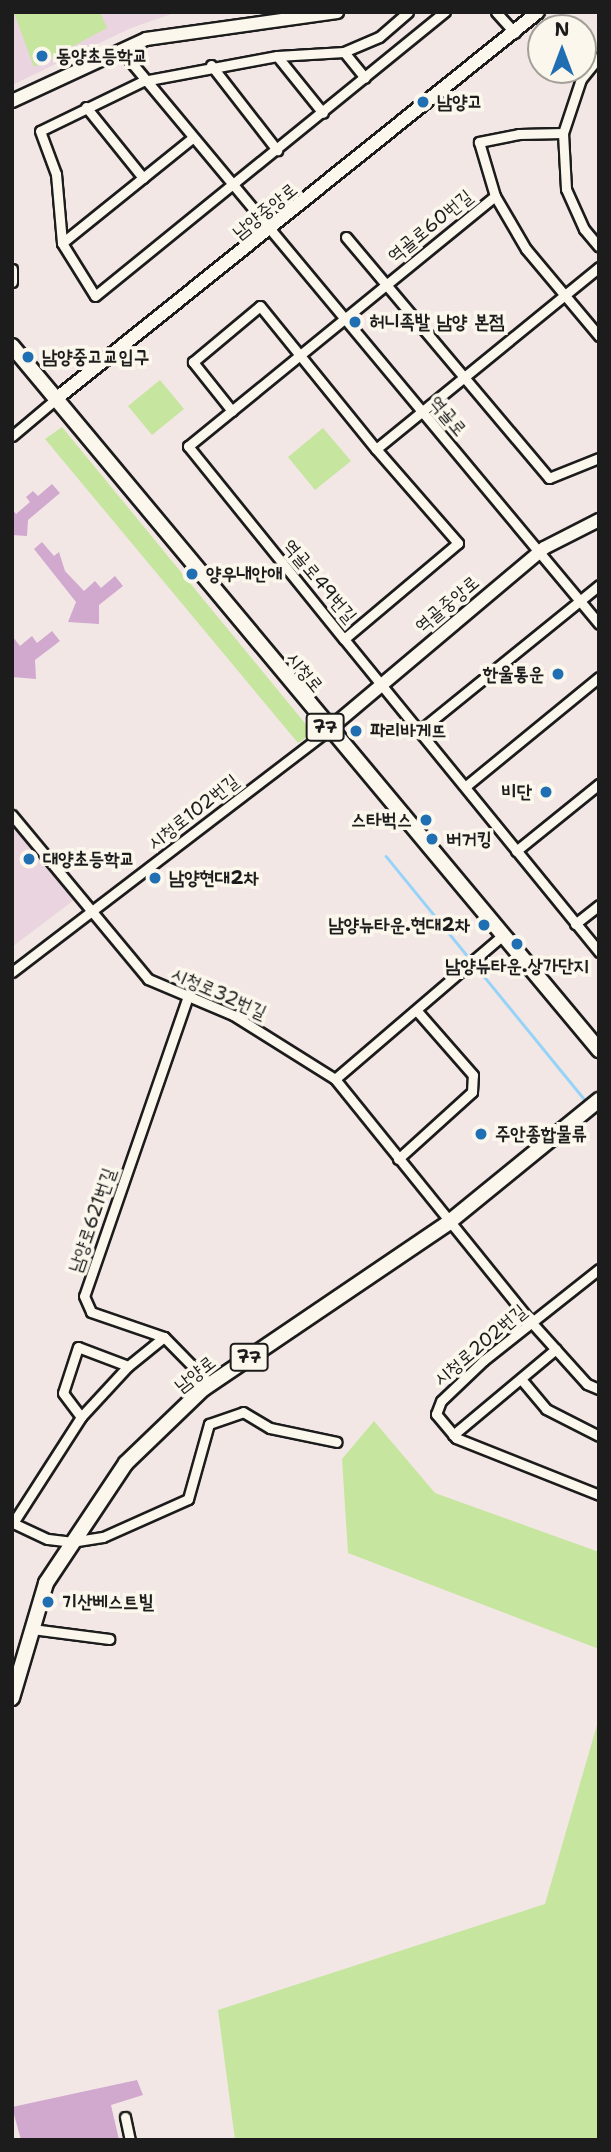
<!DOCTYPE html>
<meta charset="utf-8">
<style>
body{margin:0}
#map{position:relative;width:611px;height:2152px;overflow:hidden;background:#f3e7e6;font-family:"Shantell Sans","Poor Story",sans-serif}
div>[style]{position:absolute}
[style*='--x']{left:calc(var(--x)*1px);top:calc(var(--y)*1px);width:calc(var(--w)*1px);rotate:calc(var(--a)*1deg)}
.built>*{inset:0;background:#e9d4df}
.green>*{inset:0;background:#c6e59e}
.stream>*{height:2.5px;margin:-1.25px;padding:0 1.25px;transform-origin:1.25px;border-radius:1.25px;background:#96d3f7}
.building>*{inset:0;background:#d1a8ce}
.roads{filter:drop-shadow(2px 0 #1c1c1c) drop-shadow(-2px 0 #1c1c1c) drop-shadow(0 2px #1c1c1c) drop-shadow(0 -2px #1c1c1c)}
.street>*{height:9px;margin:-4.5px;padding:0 4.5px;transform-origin:4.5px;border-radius:4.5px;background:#fbf7ec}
.secondary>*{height:12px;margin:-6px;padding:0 6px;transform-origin:6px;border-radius:6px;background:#fbf7ec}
.primary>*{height:14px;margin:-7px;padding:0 7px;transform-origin:7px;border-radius:7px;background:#fbf7ec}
.dots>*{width:19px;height:19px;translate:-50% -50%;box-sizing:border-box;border:4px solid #fbf7ec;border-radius:50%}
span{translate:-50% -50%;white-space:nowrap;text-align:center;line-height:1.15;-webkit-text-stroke:7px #fbf7ec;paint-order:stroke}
.shield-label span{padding:2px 5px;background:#fbf7ec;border:2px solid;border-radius:5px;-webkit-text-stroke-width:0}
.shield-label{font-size:18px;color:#1c1c1c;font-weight:700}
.poi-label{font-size:19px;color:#1c1c1c;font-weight:700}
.left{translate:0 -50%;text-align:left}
.right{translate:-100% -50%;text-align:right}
.street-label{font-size:19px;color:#1c1c1c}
.frame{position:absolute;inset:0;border:14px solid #1c1c1c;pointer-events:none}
.north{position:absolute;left:527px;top:14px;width:70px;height:70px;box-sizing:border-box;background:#fbf7ec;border:2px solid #a29f99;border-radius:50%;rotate:0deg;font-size:19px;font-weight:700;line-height:28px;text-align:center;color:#1c1c1c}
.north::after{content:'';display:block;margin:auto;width:24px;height:32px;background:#1f6fb2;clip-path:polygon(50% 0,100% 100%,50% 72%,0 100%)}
</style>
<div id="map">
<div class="built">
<i style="clip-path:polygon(12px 12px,177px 12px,131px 28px,12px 85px)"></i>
<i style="clip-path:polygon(12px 822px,78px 897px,12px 947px)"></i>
</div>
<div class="green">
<i style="clip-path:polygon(100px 12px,107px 28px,34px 67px,14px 13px)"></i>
<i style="clip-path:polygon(160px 380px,184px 409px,152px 435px,128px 406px)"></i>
<i style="clip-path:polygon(62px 427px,313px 733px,298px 743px,45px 439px)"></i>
<i style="clip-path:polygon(323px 428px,351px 461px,315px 490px,288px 457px)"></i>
<i style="clip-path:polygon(374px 1421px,435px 1493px,599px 1552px,599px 1649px,348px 1553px,342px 1459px)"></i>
<i style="clip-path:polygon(599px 1718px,599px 2140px,235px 2140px,218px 2010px,545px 1904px)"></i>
</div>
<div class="stream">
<i style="--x:386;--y:856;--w:320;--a:50.8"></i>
</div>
<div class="building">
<i style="clip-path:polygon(52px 484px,60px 493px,28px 520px,27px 536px,12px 535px,12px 509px,16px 514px,30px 502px,26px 497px,33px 491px,38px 496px)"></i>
<i style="clip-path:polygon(42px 542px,54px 556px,59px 552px,65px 571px,84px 591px,95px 581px,101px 588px,115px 576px,123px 586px,99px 605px,99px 624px,68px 622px,76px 602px,34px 549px)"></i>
<i style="clip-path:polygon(52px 631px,60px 641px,35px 660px,36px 679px,12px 677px,12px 636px,20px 646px,32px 636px,37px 643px)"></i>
<i style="clip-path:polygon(137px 2080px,143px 2095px,111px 2105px,119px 2140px,21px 2140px,12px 2107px)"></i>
</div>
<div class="roads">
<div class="street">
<i style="--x:408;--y:12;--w:38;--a:139"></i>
<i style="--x:379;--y:37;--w:38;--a:157"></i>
<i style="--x:344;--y:52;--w:67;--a:176.6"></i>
<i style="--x:277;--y:56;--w:136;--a:169.4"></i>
<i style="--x:143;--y:81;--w:114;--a:154.1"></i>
<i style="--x:40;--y:131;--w:46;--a:69.6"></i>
<i style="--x:56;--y:174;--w:69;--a:85"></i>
<i style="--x:62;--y:243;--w:62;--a:58.1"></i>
<i style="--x:95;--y:296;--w:451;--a:-39.1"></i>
<i style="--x:496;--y:12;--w:28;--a:48"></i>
<i style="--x:121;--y:50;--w:747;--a:50.21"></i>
<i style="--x:344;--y:52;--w:33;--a:51"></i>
<i style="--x:277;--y:56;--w:73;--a:51.1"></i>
<i style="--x:599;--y:57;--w:28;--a:129"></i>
<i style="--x:581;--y:79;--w:57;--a:108.4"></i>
<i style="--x:563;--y:133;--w:56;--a:86.9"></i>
<i style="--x:566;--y:189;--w:44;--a:65.8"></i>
<i style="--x:584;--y:229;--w:23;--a:50"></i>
<i style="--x:211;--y:65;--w:108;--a:52.2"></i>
<i style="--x:86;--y:107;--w:91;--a:51.2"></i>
<i style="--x:563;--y:133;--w:44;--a:178.7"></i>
<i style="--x:519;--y:134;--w:41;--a:168.7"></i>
<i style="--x:479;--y:142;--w:56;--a:73.5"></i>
<i style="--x:495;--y:196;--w:396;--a:140.8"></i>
<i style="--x:188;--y:446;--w:248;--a:51.1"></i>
<i style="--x:344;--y:639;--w:149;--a:-40.1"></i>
<i style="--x:458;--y:543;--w:125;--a:-131.1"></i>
<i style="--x:376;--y:449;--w:288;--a:-39.2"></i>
<i style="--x:495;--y:196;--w:61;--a:59.7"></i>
<i style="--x:526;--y:249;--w:114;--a:50"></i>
<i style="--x:346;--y:237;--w:315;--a:49.9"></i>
<i style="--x:549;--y:478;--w:54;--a:-21.8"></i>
<i style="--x:62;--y:243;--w:167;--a:-38.9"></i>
<i style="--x:12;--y:269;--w:13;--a:90"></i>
<i style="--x:232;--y:411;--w:63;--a:-128.5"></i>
<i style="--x:193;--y:362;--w:87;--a:-39.9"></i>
<i style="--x:260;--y:306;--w:184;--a:51"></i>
<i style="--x:12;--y:436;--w:57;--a:-40.1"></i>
<i style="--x:344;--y:639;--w:404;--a:50.8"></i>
<i style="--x:419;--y:731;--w:232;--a:-39"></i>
<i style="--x:466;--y:786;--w:172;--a:-39.3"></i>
<i style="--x:12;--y:815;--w:213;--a:50.3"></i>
<i style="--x:148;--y:979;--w:92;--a:23"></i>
<i style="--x:233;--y:1015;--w:120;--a:32.1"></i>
<i style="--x:335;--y:1079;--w:314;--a:51.1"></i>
<i style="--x:532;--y:1323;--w:82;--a:48"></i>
<i style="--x:587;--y:1384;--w:13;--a:23"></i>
<i style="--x:516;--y:851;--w:107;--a:-38.9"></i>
<i style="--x:575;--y:924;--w:31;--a:-38"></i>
<i style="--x:12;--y:972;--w:398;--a:-37.4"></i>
<i style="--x:187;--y:999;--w:314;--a:109.1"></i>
<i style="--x:84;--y:1296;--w:17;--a:66"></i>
<i style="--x:91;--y:1312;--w:77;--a:18.9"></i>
<i style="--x:164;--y:1337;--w:46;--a:141.1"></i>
<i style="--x:128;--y:1366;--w:53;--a:-159.2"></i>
<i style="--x:78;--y:1347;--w:48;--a:108.1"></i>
<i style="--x:63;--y:1393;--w:30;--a:53"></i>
<i style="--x:81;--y:1417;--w:126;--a:122.7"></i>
<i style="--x:13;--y:1523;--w:38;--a:25"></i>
<i style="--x:48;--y:1539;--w:23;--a:7"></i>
<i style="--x:71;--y:1542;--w:32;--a:-9"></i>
<i style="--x:103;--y:1537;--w:93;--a:-24.1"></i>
<i style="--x:188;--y:1499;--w:78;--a:-74.4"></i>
<i style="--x:209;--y:1424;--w:36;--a:-19"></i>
<i style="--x:243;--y:1412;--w:31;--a:31"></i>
<i style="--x:270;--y:1428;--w:68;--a:11.8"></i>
<i style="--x:335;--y:1079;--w:223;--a:-40.6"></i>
<i style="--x:398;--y:1159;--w:100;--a:-42.2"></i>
<i style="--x:472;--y:1092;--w:17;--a:-87"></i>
<i style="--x:473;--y:1075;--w:86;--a:-131.2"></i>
<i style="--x:599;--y:1269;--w:147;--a:141.6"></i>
<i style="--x:484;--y:1360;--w:59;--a:136.4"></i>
<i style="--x:441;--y:1401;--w:14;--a:111"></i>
<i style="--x:436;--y:1414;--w:31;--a:50"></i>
<i style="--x:456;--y:1438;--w:154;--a:21.7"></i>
<i style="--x:164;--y:1337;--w:66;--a:45.6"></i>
<i style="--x:521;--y:1379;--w:39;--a:50"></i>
<i style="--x:546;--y:1409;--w:59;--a:27"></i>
<i style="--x:81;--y:1417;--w:69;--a:-47.3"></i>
<i style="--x:453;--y:1435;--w:134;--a:-39.9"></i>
<i style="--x:32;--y:1629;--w:78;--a:7.4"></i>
<i style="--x:125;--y:2117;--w:24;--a:78"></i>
</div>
<div class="secondary">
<i style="--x:12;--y:101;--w:148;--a:-24.8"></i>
<i style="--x:146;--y:39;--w:193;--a:-8"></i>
<i style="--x:56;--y:399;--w:618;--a:-38.76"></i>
<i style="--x:328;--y:730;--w:282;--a:-40.1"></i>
<i style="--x:544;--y:548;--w:62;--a:-27"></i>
</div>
<div class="primary">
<i style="--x:12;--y:346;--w:917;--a:50.18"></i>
<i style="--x:12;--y:1698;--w:120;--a:-73.5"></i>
<i style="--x:46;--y:1583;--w:144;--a:-56.3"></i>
<i style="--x:126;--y:1463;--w:107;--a:-43.9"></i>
<i style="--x:203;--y:1389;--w:296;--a:-34.1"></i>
<i style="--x:448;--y:1223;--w:195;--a:-39.2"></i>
</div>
</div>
<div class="dots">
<i style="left:42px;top:56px;background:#1f6fb2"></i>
<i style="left:423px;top:102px;background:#1f6fb2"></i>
<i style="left:355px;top:322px;background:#1f6fb2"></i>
<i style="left:28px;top:357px;background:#1f6fb2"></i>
<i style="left:192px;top:574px;background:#1f6fb2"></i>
<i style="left:558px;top:674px;background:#1f6fb2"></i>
<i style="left:356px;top:731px;background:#1f6fb2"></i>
<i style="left:546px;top:792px;background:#1f6fb2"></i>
<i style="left:426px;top:820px;background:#1f6fb2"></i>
<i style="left:432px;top:839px;background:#1f6fb2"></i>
<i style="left:29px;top:859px;background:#1f6fb2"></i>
<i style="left:155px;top:878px;background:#1f6fb2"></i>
<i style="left:484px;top:925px;background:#1f6fb2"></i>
<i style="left:517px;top:944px;background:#1f6fb2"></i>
<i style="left:481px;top:1134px;background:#1f6fb2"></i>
<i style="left:48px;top:1602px;background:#1f6fb2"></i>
</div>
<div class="shield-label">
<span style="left:325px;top:727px">77</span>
<span style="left:249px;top:1357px">77</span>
</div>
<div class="poi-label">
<span class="left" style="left:56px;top:56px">동양초등학교</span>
<span class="left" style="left:437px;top:102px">남양고</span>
<span class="left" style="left:369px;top:322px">허니족발 남양 본점</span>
<span class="left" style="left:42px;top:357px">남양중고교입구</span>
<span class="left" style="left:206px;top:574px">양우내안애</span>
<span class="right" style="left:544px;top:674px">한울통운</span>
<span class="left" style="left:370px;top:731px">파리바게뜨</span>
<span class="right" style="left:532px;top:792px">비단</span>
<span class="right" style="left:412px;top:820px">스타벅스</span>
<span class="left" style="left:446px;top:839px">버거킹</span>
<span class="left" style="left:43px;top:859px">대양초등학교</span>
<span class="left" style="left:169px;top:878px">남양현대2차</span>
<span class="right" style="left:470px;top:925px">남양뉴타운.현대2차</span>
<span style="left:517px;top:966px">남양뉴타운.상가단지</span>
<span class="left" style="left:495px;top:1134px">주안종합물류</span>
<span class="left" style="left:62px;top:1602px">기산베스트빌</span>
</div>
<div class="street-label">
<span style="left:265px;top:211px;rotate:-39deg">남양중앙로</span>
<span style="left:430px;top:226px;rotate:-39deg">역골로60번길</span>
<span style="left:448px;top:416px;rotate:50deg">역골로</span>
<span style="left:320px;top:581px;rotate:50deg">역골로49번길</span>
<span style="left:447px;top:604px;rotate:-40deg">역골중앙로</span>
<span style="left:305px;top:672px;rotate:51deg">시청로</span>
<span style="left:193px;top:812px;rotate:-38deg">시청로102번길</span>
<span style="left:219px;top:993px;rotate:24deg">시청로32번길</span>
<span style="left:92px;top:1220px;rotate:-71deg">남양로621번길</span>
<span style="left:480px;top:1345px;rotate:-40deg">시청로202번길</span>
<span style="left:195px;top:1374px;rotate:-38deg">남양로</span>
</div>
<div class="frame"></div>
<div class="north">N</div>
</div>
